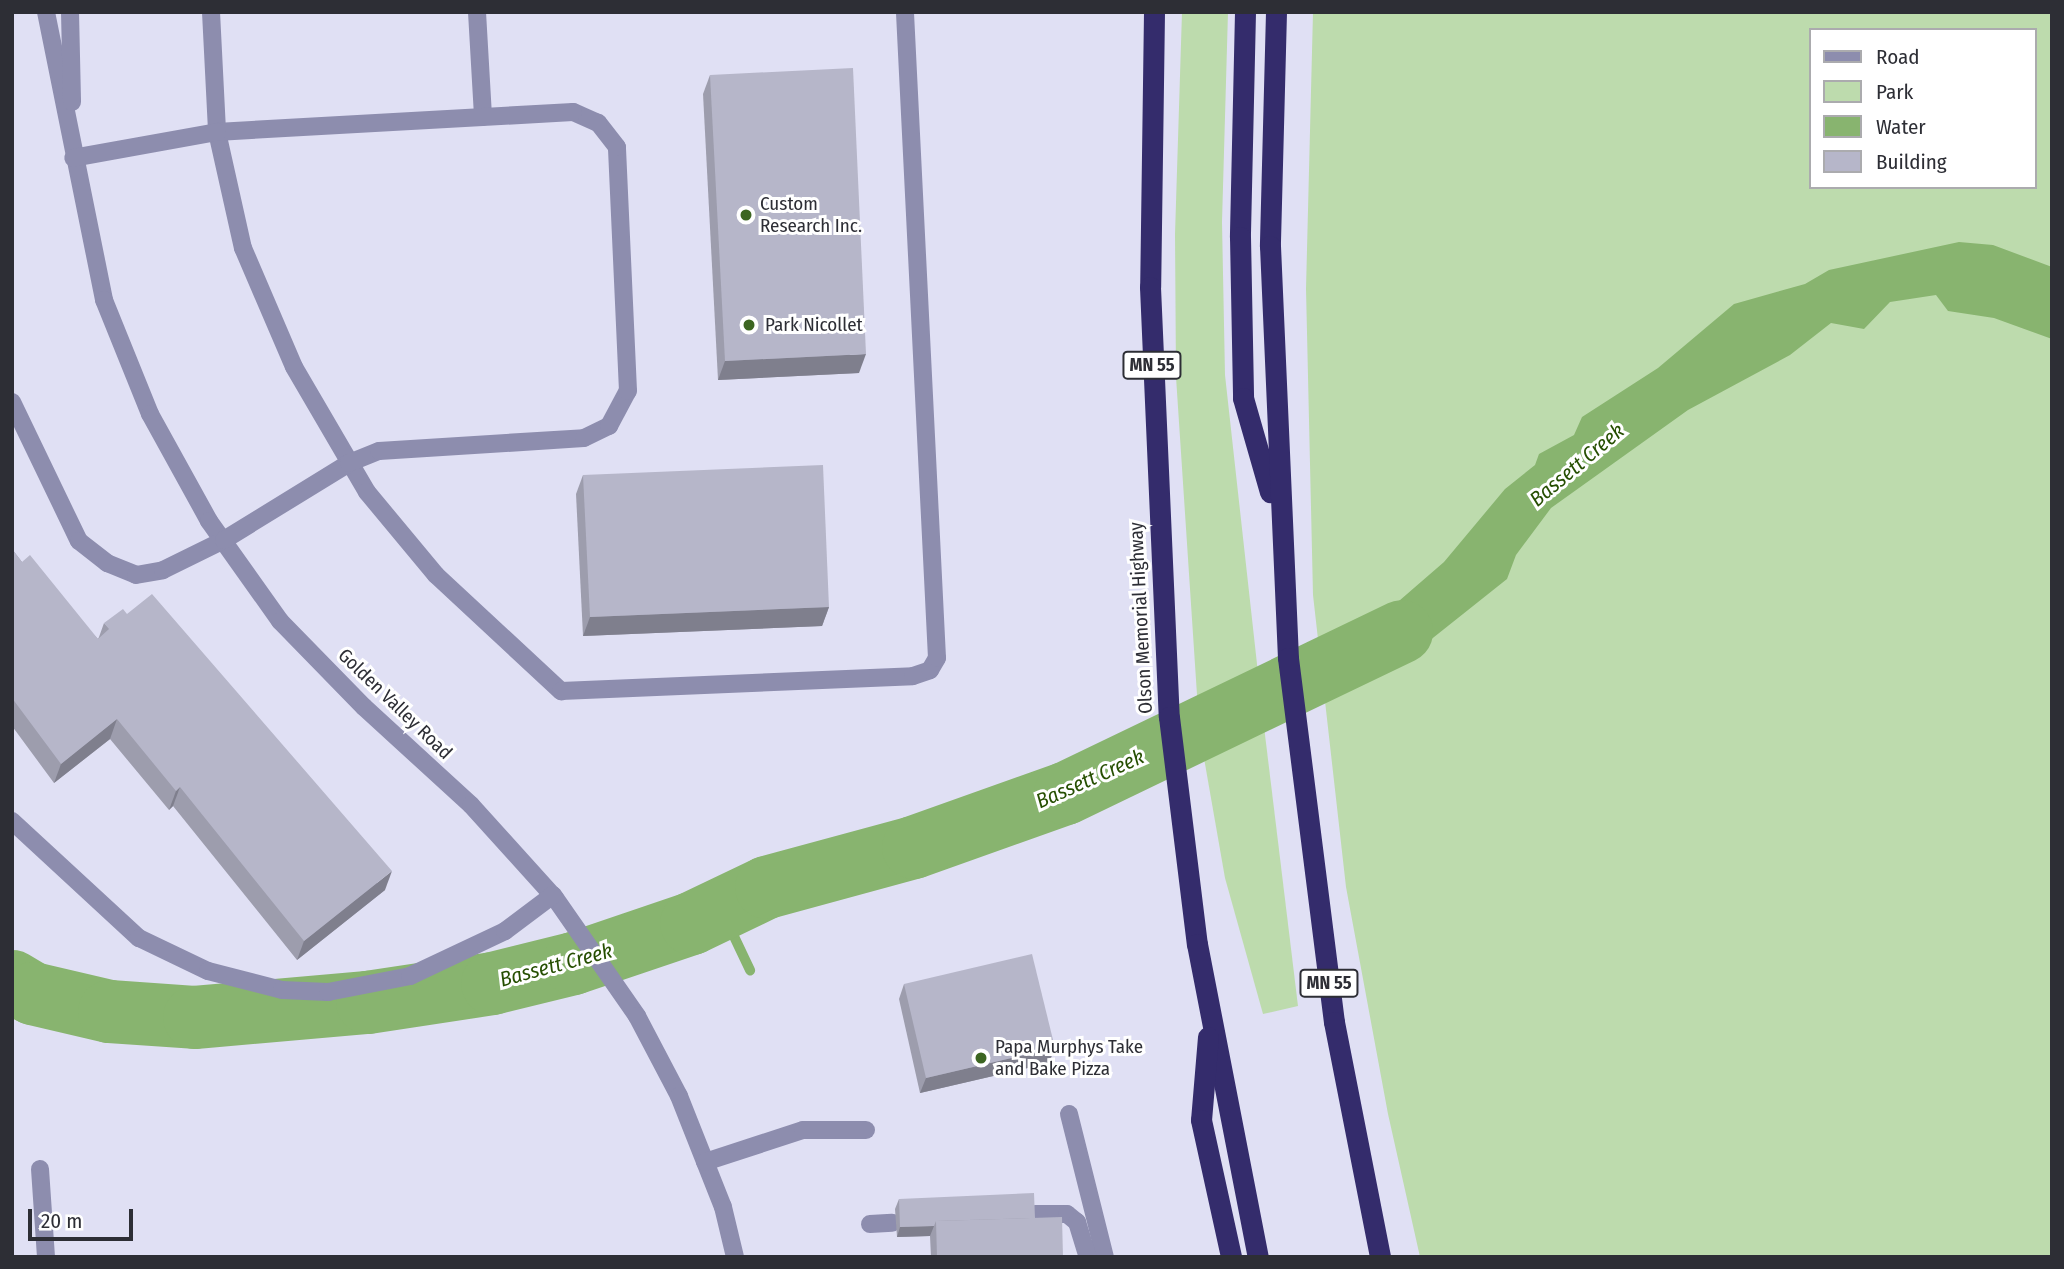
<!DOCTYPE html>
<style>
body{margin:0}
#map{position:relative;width:2064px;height:1269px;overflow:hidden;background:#e0e0f4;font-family:"Fira Sans Condensed",sans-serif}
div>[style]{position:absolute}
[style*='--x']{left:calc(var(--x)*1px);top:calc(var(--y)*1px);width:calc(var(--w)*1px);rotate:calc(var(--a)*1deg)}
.green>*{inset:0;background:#bddbad}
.water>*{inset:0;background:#88b46f}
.stream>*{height:10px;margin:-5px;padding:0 5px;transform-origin:5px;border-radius:5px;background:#88b46f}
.river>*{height:63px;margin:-31.5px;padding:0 31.5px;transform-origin:31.5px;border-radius:31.5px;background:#88b46f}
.minor>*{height:18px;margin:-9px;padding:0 9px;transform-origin:9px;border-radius:9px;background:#8d8dae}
.highway>*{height:21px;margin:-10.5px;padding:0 10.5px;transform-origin:10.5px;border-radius:10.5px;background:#342c6c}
.wall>*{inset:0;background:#9d9dad}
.shaded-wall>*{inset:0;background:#7f7f8d}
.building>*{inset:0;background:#b6b6c9}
.dots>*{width:19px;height:19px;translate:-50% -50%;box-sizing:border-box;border:4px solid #fff;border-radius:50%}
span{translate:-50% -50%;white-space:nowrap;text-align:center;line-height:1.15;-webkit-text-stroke:6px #fff;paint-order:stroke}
.shield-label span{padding:2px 5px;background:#fff;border:2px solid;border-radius:5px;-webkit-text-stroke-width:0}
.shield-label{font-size:18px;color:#2d2e35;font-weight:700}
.poi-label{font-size:19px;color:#2d2e35}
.left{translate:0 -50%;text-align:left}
.street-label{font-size:19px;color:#2d2e35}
.water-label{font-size:21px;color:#264f02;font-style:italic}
.frame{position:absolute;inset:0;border:14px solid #2d2e35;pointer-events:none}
.legend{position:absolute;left:1809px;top:28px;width:228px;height:161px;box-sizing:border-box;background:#fff;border:2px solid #ababae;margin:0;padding:9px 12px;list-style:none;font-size:21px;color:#2d2e35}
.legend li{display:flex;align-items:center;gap:14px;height:35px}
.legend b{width:35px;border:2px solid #ababae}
.scale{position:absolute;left:28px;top:1209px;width:105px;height:32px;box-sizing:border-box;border:4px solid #2d2e35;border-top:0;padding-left:9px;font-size:21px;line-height:24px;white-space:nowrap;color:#2d2e35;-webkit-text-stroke:5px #fff;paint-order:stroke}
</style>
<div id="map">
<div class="green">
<i style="clip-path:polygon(1182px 12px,1228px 12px,1222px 222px,1225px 375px,1259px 682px,1198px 710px,1176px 377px,1175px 234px)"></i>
<i style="clip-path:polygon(evenodd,1313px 12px,2052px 12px,2052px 1257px,1420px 1257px,1388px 1114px,1346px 887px,1313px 595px,1306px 289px,1313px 12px,1810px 30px,2034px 30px,2034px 187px,1810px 187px,1810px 30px)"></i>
<i style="clip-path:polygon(1262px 710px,1298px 1006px,1263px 1014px,1225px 878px,1201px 741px)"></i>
</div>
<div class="water">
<i style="clip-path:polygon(1959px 242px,1993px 245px,2052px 267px,2052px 339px,1994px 318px,1948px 311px,1936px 295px,1890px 302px,1864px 329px,1831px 323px,1790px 355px,1688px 410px,1551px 508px,1516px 555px,1507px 579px,1419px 649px,1335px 686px,1323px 680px,1320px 650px,1330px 636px,1377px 620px,1444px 562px,1505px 489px,1535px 465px,1539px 454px,1574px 435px,1582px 417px,1658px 368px,1734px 304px,1805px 284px,1829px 270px)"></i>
<i style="clip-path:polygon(1259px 682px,1262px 710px,1201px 741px,1198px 710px)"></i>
</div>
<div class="stream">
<i style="--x:721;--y:909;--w:68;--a:64.6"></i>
</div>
<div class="river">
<i style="--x:12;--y:981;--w:23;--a:31"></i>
<i style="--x:32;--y:993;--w:79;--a:13.2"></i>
<i style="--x:109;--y:1011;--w:85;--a:4"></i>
<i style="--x:194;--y:1017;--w:174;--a:-5"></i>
<i style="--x:367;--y:1002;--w:126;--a:-8.6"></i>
<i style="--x:492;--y:983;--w:83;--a:-13.9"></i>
<i style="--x:573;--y:963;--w:125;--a:-18.7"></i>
<i style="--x:691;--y:923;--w:83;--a:-25.6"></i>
<i style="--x:766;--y:887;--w:152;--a:-15.2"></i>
<i style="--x:913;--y:847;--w:161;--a:-19.6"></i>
<i style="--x:1065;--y:793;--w:373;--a:-25.7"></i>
</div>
<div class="minor">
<i style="--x:46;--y:12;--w:294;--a:78.6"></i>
<i style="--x:104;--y:300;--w:123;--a:68"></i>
<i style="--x:150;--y:414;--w:122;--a:61.1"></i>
<i style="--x:209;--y:521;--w:123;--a:54.6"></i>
<i style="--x:280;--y:621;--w:120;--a:45.7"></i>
<i style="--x:364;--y:707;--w:145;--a:42.5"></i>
<i style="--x:471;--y:805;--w:125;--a:47.9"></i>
<i style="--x:555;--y:898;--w:144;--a:55.2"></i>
<i style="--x:637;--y:1016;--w:90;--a:62.3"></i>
<i style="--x:679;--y:1096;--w:119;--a:68.4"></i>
<i style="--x:723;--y:1207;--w:51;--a:76.5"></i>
<i style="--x:70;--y:12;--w:90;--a:88.7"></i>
<i style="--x:211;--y:12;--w:120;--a:87.1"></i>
<i style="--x:217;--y:132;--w:119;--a:77.4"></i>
<i style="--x:243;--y:248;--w:129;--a:66.8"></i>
<i style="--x:294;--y:367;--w:145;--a:59.7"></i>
<i style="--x:367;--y:492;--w:108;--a:50.3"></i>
<i style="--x:436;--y:575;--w:171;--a:42.9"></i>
<i style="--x:561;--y:691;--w:352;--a:-2.4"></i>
<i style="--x:913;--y:676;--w:18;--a:-19"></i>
<i style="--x:930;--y:670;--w:14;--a:-60"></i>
<i style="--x:937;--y:658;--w:647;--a:-92.84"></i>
<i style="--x:477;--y:12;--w:105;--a:86.7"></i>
<i style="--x:12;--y:402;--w:154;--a:64.3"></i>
<i style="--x:79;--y:541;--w:36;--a:38"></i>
<i style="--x:107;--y:563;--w:31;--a:22"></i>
<i style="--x:136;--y:575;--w:27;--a:-10"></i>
<i style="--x:163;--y:570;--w:68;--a:-26.2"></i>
<i style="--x:224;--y:540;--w:147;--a:-31.6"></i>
<i style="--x:349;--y:463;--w:32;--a:-22"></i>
<i style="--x:379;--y:451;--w:205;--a:-3.6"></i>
<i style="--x:584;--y:438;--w:28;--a:-26"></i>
<i style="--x:609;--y:426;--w:40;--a:-62"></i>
<i style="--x:628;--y:391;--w:244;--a:-92.6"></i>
<i style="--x:617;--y:147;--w:31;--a:-128"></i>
<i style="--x:598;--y:123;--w:27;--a:-156"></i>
<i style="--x:573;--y:112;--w:357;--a:176.8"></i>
<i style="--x:217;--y:132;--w:146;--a:169.8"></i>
<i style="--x:12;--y:821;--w:173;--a:42.7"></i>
<i style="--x:139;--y:938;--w:76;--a:25.6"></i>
<i style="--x:208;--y:971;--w:76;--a:14.4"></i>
<i style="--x:282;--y:990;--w:46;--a:2.5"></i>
<i style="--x:328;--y:992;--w:84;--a:-11"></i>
<i style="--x:410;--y:976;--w:105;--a:-25.3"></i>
<i style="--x:505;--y:931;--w:60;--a:-36.9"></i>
<i style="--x:1069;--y:1114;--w:147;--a:75.9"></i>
<i style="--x:705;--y:1162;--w:103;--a:-18.1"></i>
<i style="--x:803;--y:1130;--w:63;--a:0"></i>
<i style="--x:40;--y:1169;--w:88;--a:86.1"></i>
<i style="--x:1035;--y:1214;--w:32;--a:0"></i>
<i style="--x:1067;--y:1214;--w:13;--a:39"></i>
<i style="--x:1077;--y:1222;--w:37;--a:73"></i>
<i style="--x:870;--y:1224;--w:22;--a:-3"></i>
</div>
<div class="highway">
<i style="--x:1154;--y:12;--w:275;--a:90.8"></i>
<i style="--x:1150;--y:287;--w:430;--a:87.5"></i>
<i style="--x:1169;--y:717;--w:229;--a:83"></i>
<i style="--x:1197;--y:944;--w:319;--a:79"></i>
<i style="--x:1245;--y:12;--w:225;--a:91.3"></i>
<i style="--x:1240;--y:237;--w:161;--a:88.9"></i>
<i style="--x:1243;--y:398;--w:98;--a:74"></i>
<i style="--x:1276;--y:12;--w:234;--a:91.5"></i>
<i style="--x:1270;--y:246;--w:412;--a:87.5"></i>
<i style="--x:1288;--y:658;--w:367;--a:82.8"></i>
<i style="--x:1334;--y:1022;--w:239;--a:78.9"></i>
<i style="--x:1208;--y:1037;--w:83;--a:94.8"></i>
<i style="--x:1201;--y:1120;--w:140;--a:77.6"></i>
</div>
<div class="wall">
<i style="clip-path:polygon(710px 75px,859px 373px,718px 380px,703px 94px)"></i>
<i style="clip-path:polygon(583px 475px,829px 607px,822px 626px,583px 636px,576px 494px)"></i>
<i style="clip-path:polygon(12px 549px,22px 562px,98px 639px,99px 637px,104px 623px,385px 890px,297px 960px,173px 806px,169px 810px,110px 739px,54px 783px,12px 726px)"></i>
<i style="clip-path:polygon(904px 984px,1049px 1063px,920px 1093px,899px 999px)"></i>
<i style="clip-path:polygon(899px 1199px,1035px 1218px,1063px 1257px,931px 1257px,930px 1236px,897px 1237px,895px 1209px)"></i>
</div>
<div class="shaded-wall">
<i style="clip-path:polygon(866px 354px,859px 373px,718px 380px,725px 361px)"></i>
<i style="clip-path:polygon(829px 607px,822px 626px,583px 636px,590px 617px)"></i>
<i style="clip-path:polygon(117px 719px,110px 739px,54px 783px,61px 764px)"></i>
<i style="clip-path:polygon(180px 787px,173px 806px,169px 810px,176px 791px)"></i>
<i style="clip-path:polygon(392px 871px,385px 890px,297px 960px,304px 941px)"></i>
<i style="clip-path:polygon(1055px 1048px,1049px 1063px,920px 1093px,926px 1078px)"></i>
<i style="clip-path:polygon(934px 1226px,930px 1236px,897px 1237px,900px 1227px)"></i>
</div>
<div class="building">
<i style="clip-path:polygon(853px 68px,866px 354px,725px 361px,710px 75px)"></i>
<i style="clip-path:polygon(823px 465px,829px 607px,590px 617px,583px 475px)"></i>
<i style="clip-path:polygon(12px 549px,22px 562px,30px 555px,98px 639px,109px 629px,104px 623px,123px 609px,127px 614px,152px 594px,392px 871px,304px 941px,180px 787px,176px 791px,117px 719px,61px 764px,12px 698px)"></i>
<i style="clip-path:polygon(1032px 954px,1055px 1048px,926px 1078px,904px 984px)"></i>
<i style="clip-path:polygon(1034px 1193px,1035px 1218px,936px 1221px,934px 1226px,900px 1227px,899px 1199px)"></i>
<i style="clip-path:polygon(1062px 1217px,1063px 1257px,937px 1257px,936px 1221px)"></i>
</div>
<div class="dots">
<i style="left:746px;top:215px;background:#3c6521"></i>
<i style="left:749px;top:325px;background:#3c6521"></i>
<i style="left:981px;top:1058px;background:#3c6521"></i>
</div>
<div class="shield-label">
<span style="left:1152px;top:365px">MN 55</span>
<span style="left:1329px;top:983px">MN 55</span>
</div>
<div class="poi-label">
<span class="left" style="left:760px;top:215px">Custom<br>Research Inc.</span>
<span class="left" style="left:765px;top:325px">Park Nicollet</span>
<span class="left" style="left:995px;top:1058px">Papa Murphys Take<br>and Bake Pizza</span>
</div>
<div class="street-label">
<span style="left:1141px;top:618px;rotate:-93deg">Olson Memorial Highway</span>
<span style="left:395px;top:704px;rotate:44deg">Golden Valley Road</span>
</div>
<div class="water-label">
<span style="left:1577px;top:465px;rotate:-40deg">Bassett Creek</span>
<span style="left:1090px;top:779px;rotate:-24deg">Bassett Creek</span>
<span style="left:556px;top:965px;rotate:-15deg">Bassett Creek</span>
</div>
<div class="frame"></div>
<ul class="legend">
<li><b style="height:9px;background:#8d8dae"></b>Road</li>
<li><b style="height:19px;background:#bddbad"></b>Park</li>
<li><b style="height:19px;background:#88b46f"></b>Water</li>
<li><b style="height:19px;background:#b6b6c9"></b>Building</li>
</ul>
<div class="scale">20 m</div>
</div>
